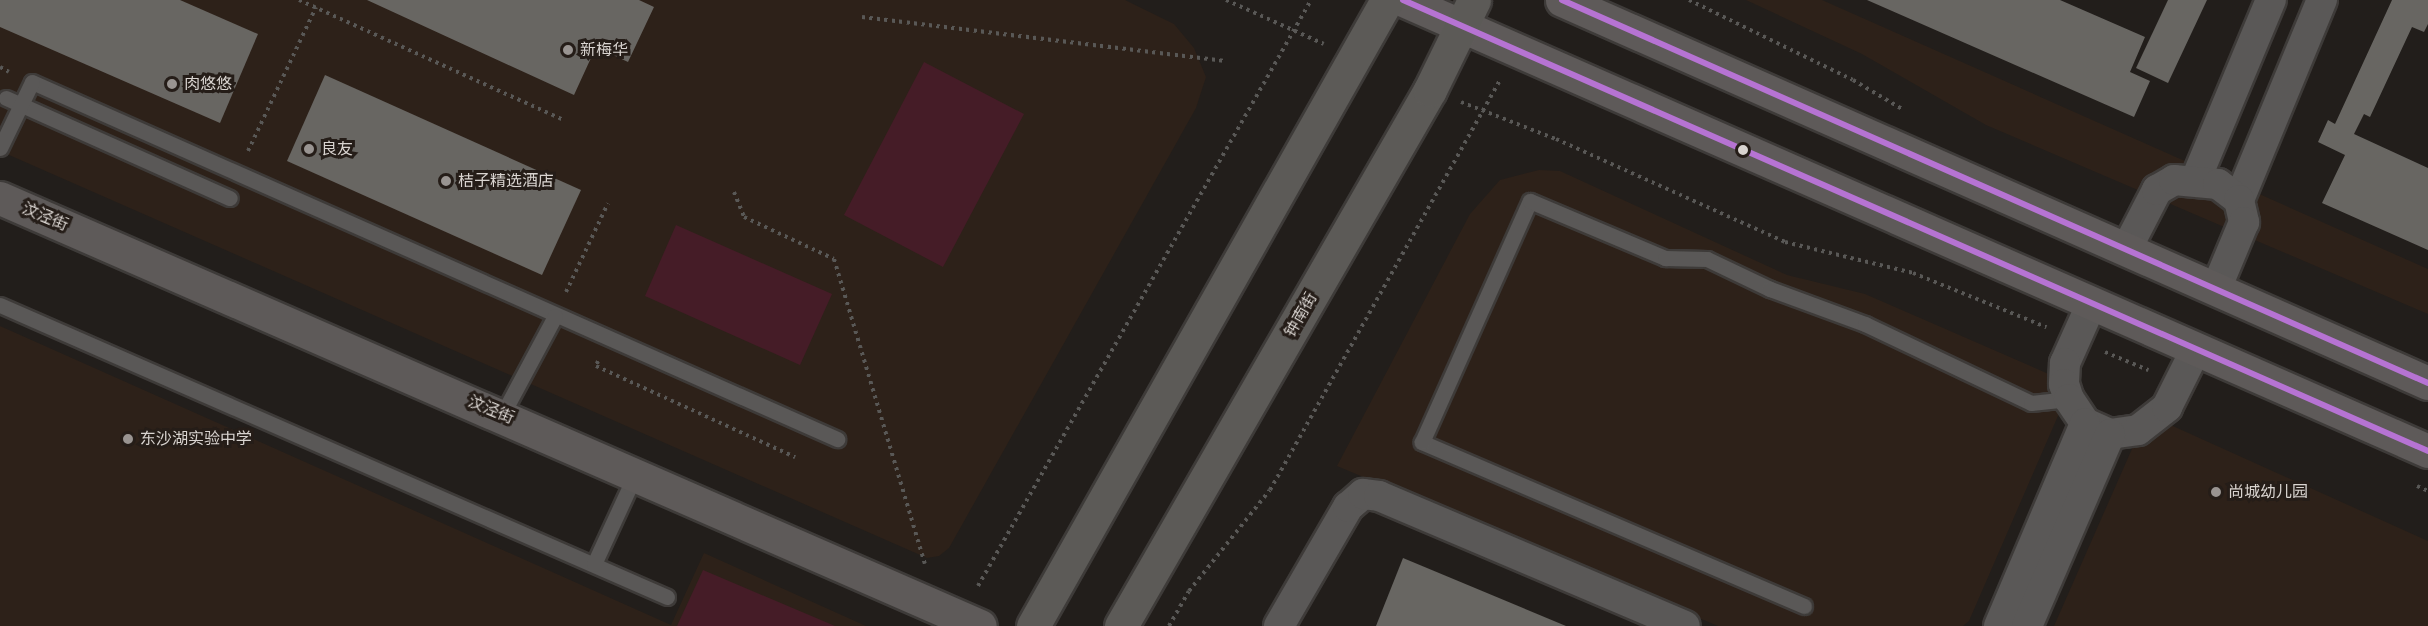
<!DOCTYPE html>
<meta charset="utf-8">
<style>
body{margin:0}
#map{position:relative;width:2428px;height:626px;overflow:hidden;background:#221e1b;font-family:Arial,"Noto Sans SC",sans-serif}
div>[style]{position:absolute}
[style*='--x']{left:calc(var(--x)*1px);top:calc(var(--y)*1px);width:calc(var(--w)*1px);rotate:calc(var(--a)*1deg)}
.built>*{inset:0;background:#2d2119}
.green>*{inset:0;background:#451c27}
.building>*{inset:0;background:#686662}
.path>*{height:4px;margin-top:-2px;transform-origin:0;background:repeating-linear-gradient(90deg,#595856 0 3px,transparent 0 7.5px)}
.roads{filter:drop-shadow(2px 0 #3e3b39) drop-shadow(-2px 0 #3e3b39) drop-shadow(0 2px #3e3b39) drop-shadow(0 -2px #3e3b39)}
.lane>*{height:15px;margin:-7.5px;padding:0 7.5px;transform-origin:7.5px;border-radius:7.5px;background:#5a5857}
.street>*{height:30px;margin:-15px;padding:0 15px;transform-origin:15px;border-radius:15px;background:#5a5857}
.secondary>*{height:33px;margin:-16.5px;padding:0 16.5px;transform-origin:16.5px;border-radius:16.5px;background:#5e5a59}
.primary>*{height:33px;margin:-16.5px;padding:0 16.5px;transform-origin:16.5px;border-radius:16.5px;background:#5c5a57}
.bus-1>*{height:6px;margin:-3px;padding:0 3px;transform-origin:3px;border-radius:3px;background:#b673d3}
.dots>*{width:16px;height:16px;translate:-50% -50%;box-sizing:border-box;border:3px solid #251d18;border-radius:50%}
span{translate:-50% -50%;white-space:nowrap;text-align:center;line-height:1.15;-webkit-text-stroke:6px #251d18;paint-order:stroke}
.poi-label{font-size:16px;color:#d9d4d0}
.left{translate:0 -50%;text-align:left}
.street-label{font-size:16px;color:#d9d4d0}
</style>
<div id="map">
<div class="built">
<i style="clip-path:polygon(0 0,1125px 0,1174px 24px,1194px 48px,1206px 77px,1196px 108px,949px 548px,939px 556px,927px 558px,0 151px)"></i>
<i style="clip-path:polygon(1746px 0,1822px 0,2428px 269px,2428px 314px,1986px 125px,1862px 54px)"></i>
<i style="clip-path:polygon(1539px 170px,1560px 171px,1787px 275px,1865px 294px,2051px 375px,2061px 409px,1969px 621px,1963px 626px,1718px 626px,1337px 466px,1470px 214px,1500px 180px)"></i>
<i style="clip-path:polygon(0 326px,671px 625px,704px 553px,866px 626px,0 626px)"></i>
<i style="clip-path:polygon(2164px 422px,2428px 541px,2428px 626px,2054px 626px,2135px 442px)"></i>
</div>
<div class="green">
<i style="clip-path:polygon(924px 62px,1024px 114px,943px 267px,844px 215px)"></i>
<i style="clip-path:polygon(676px 225px,832px 294px,800px 365px,645px 296px)"></i>
<i style="clip-path:polygon(703px 570px,835px 626px,677px 626px)"></i>
</div>
<div class="building">
<i style="clip-path:polygon(0 0,180px 0,258px 34px,220px 123px,0 27px)"></i>
<i style="clip-path:polygon(367px 0,639px 0,654px 7px,628px 62px,596px 47px,574px 95px)"></i>
<i style="clip-path:polygon(1867px 0,2060px 0,2145px 37px,2130px 72px,2150px 81px,2134px 117px)"></i>
<i style="clip-path:polygon(2168px 0,2207px 0,2168px 83px,2136px 68px)"></i>
<i style="clip-path:polygon(2392px 0,2428px 0,2428px 24px,2424px 32px,2412px 27px,2370px 117px,2364px 114px,2354px 134px,2428px 168px,2428px 250px,2322px 203px,2345px 155px,2318px 142px,2328px 120px,2335px 124px)"></i>
<i style="clip-path:polygon(325px 75px,581px 190px,542px 275px,287px 161px)"></i>
<i style="clip-path:polygon(1403px 558px,1566px 626px,1376px 626px)"></i>
</div>
<div class="path">
<i style="--x:299;--y:0;--w:290;--a:24.4"></i>
<i style="--x:1226;--y:0;--w:107;--a:24.2"></i>
<i style="--x:1689;--y:0;--w:182;--a:26"></i>
<i style="--x:1853;--y:80;--w:59;--a:30.5"></i>
<i style="--x:862;--y:17;--w:366;--a:6.9"></i>
<i style="--x:0;--y:67;--w:10;--a:29"></i>
<i style="--x:1461;--y:102;--w:102;--a:21.3"></i>
<i style="--x:1556;--y:139;--w:251;--a:24.2"></i>
<i style="--x:1785;--y:242;--w:132;--a:13.6"></i>
<i style="--x:1913;--y:273;--w:144;--a:22.1"></i>
<i style="--x:248;--y:151;--w:159;--a:-64.7"></i>
<i style="--x:734;--y:192;--w:27;--a:68"></i>
<i style="--x:744;--y:217;--w:99;--a:25"></i>
<i style="--x:834;--y:259;--w:318;--a:73.4"></i>
<i style="--x:566;--y:292;--w:98;--a:-64.7"></i>
<i style="--x:2105;--y:352;--w:47;--a:22.7"></i>
<i style="--x:598;--y:361;--w:5;--a:112"></i>
<i style="--x:596;--y:366;--w:219;--a:24.6"></i>
<i style="--x:2417;--y:486;--w:12;--a:24"></i>
<i style="--x:978;--y:586;--w:674;--a:-60.39"></i>
<i style="--x:1169;--y:626;--w:40;--a:-60.3"></i>
<i style="--x:1189;--y:591;--w:129;--a:-51.3"></i>
<i style="--x:1270;--y:490;--w:471;--a:-60.7"></i>
</div>
<div class="roads">
<div class="lane">
<i style="--x:32;--y:82;--w:881;--a:23.92"></i>
<i style="--x:6;--y:98;--w:245;--a:24.1"></i>
<i style="--x:0;--y:148;--w:73;--a:-64.1"></i>
<i style="--x:0;--y:305;--w:728;--a:23.64"></i>
<i style="--x:502;--y:415;--w:112;--a:-61.8"></i>
<i style="--x:594;--y:564;--w:100;--a:-65.2"></i>
<i style="--x:1804;--y:606;--w:416;--a:-156.8"></i>
<i style="--x:1422;--y:442;--w:264;--a:-65.9"></i>
<i style="--x:1530;--y:201;--w:147;--a:22.9"></i>
<i style="--x:1665;--y:258;--w:42;--a:1.4"></i>
<i style="--x:1707;--y:259;--w:70;--a:25.5"></i>
<i style="--x:1770;--y:289;--w:101;--a:20.2"></i>
<i style="--x:1865;--y:324;--w:184;--a:25.4"></i>
<i style="--x:2031;--y:403;--w:38;--a:-6"></i>
</div>
<div class="street">
<i style="--x:2196;--y:179;--w:194;--a:-67.3"></i>
<i style="--x:2239;--y:200;--w:217;--a:-67.5"></i>
<i style="--x:2126;--y:250;--w:68;--a:-62.7"></i>
<i style="--x:2157;--y:190;--w:20;--a:-30"></i>
<i style="--x:2174;--y:180;--w:44;--a:5.2"></i>
<i style="--x:2218;--y:184;--w:26;--a:37"></i>
<i style="--x:2239;--y:200;--w:23;--a:77"></i>
<i style="--x:2244;--y:222;--w:73;--a:112.7"></i>
<i style="--x:2091;--y:305;--w:64;--a:114.1"></i>
<i style="--x:2065;--y:363;--w:21;--a:93"></i>
<i style="--x:2064;--y:384;--w:16;--a:72"></i>
<i style="--x:2069;--y:399;--w:29;--a:56"></i>
<i style="--x:2085;--y:423;--w:27;--a:24"></i>
<i style="--x:2110;--y:434;--w:28;--a:-8"></i>
<i style="--x:2138;--y:430;--w:37;--a:-38"></i>
<i style="--x:2167;--y:407;--w:65;--a:-63.4"></i>
<i style="--x:1279;--y:626;--w:138;--a:-59.9"></i>
<i style="--x:1348;--y:507;--w:20;--a:-41"></i>
<i style="--x:1363;--y:494;--w:16;--a:7"></i>
<i style="--x:1379;--y:496;--w:332;--a:23"></i>
<i style="--x:1999;--y:626;--w:220;--a:-67"></i>
<i style="--x:2027;--y:626;--w:209;--a:-66.6"></i>
</div>
<div class="secondary">
<i style="--x:1403;--y:0;--w:1120;--a:23.75"></i>
<i style="--x:1562;--y:0;--w:947;--a:23.86"></i>
<i style="--x:0;--y:198;--w:1069;--a:23.59"></i>
</div>
<div class="primary">
<i style="--x:1033;--y:626;--w:719;--a:-60.51"></i>
<i style="--x:1121;--y:626;--w:619;--a:-60.04"></i>
<i style="--x:1430;--y:90;--w:100;--a:-63.9"></i>
</div>
</div>
<div class="bus-1">
<i style="--x:1403;--y:0;--w:1120;--a:23.75"></i>
<i style="--x:1562;--y:0;--w:947;--a:23.86"></i>
</div>
<div class="dots">
<i style="left:568px;top:50px;background:#999491"></i>
<i style="left:172px;top:84px;background:#999491"></i>
<i style="left:309px;top:149px;background:#999491"></i>
<i style="left:1743px;top:150px;background:#d9d4d0"></i>
<i style="left:446px;top:181px;background:#999491"></i>
<i style="left:128px;top:439px;background:#999491"></i>
<i style="left:2216px;top:492px;background:#999491"></i>
</div>
<div class="poi-label">
<span class="left" style="left:580px;top:50px">新梅华</span>
<span class="left" style="left:184px;top:84px">肉悠悠</span>
<span class="left" style="left:321px;top:149px">良友</span>
<span class="left" style="left:458px;top:181px">桔子精选酒店</span>
<span class="left" style="left:140px;top:439px">东沙湖实验中学</span>
<span class="left" style="left:2228px;top:492px">尚城幼儿园</span>
</div>
<div class="street-label">
<span style="left:45px;top:217px;rotate:23deg">汶泾街</span>
<span style="left:1301px;top:315px;rotate:-60deg">钟南街</span>
<span style="left:491px;top:410px;rotate:23deg">汶泾街</span>
</div>
</div>
